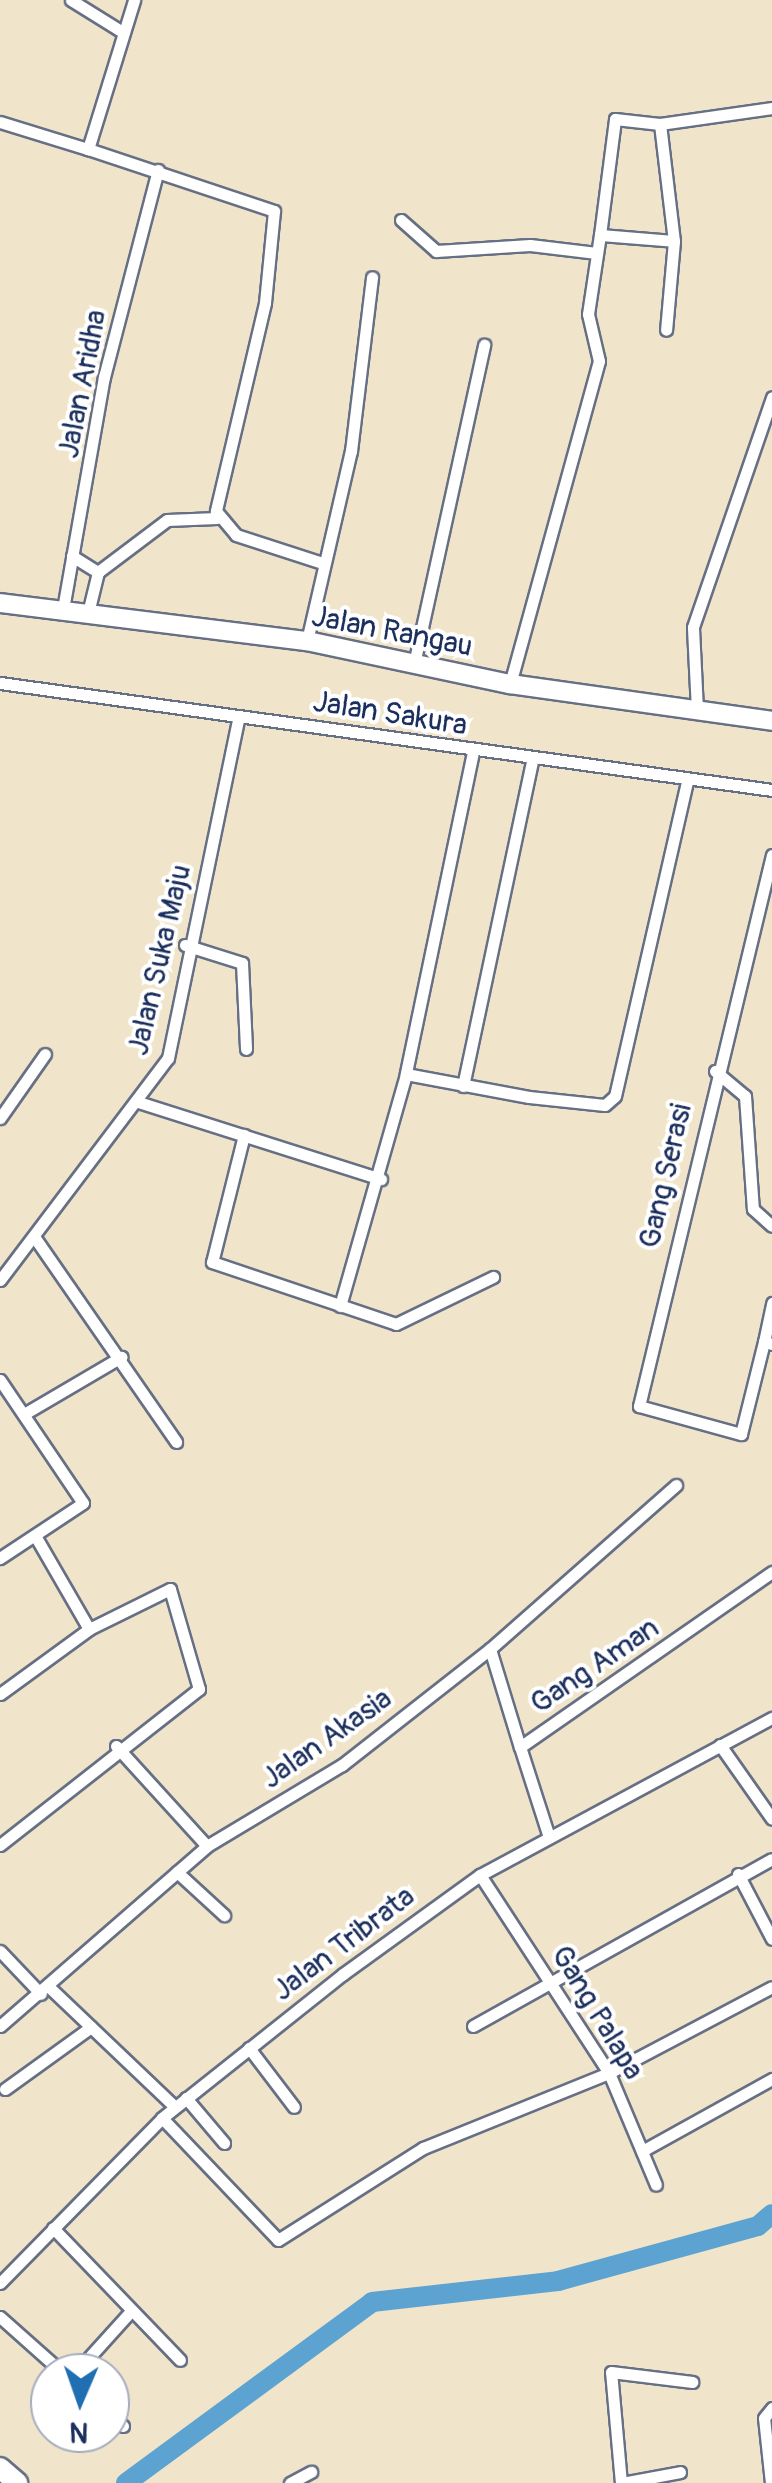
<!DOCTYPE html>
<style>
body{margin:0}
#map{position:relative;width:772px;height:2483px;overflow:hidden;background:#f0e5ca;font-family:Pangolin,sans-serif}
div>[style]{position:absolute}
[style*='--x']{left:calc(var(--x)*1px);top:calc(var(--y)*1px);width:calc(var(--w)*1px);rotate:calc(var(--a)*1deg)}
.river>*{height:20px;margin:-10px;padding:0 10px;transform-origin:10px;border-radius:10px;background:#5ca3d2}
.roads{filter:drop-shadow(2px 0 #666f84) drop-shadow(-2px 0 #666f84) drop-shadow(0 2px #666f84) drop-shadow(0 -2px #666f84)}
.street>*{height:11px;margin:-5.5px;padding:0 5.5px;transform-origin:5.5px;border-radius:5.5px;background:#fff}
.primary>*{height:18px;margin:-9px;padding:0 9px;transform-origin:9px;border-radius:9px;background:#fff}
.highway>*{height:20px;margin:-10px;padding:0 10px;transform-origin:10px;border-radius:10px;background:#fff}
span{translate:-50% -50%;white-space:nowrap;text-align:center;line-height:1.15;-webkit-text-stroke:8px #fff;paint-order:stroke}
.street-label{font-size:30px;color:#1b2f5e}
.north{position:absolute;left:30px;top:2353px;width:100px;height:100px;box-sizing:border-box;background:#fff;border:2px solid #a4acbf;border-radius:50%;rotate:182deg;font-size:28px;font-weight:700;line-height:40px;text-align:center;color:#1b2f5e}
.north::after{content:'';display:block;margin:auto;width:35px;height:45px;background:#1f6fb2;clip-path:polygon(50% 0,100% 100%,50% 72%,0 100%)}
</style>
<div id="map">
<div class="river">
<i style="--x:126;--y:2483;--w:305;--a:-36.3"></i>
<i style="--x:372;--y:2302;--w:187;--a:-6.4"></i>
<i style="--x:558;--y:2281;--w:207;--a:-15.4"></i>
<i style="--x:758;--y:2226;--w:18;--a:-41"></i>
</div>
<div class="roads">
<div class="street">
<i style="--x:71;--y:0;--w:62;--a:31.9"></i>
<i style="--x:0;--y:122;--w:92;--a:17.1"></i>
<i style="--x:88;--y:149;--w:156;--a:-72.8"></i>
<i style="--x:660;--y:124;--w:118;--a:83.2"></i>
<i style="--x:674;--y:241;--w:89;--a:95.1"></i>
<i style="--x:88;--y:149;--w:196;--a:18.4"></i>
<i style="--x:274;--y:211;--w:92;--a:95.6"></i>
<i style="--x:265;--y:303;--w:214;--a:103.3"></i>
<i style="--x:216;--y:511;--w:31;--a:50"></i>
<i style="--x:236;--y:535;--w:90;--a:18"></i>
<i style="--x:401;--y:220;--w:47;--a:41.5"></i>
<i style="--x:436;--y:251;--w:94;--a:-3.7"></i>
<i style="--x:530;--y:245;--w:67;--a:6.8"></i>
<i style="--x:600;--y:235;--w:117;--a:-82.6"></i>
<i style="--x:615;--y:119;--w:45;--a:6.3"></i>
<i style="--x:660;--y:124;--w:113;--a:-8.1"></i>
<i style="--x:72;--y:556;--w:31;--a:32"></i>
<i style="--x:98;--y:572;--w:42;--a:103.7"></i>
<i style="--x:98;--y:572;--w:86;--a:-37"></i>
<i style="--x:167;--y:520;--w:50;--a:-2.3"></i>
<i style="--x:63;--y:609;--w:236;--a:-80"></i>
<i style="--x:104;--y:377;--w:214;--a:-75.4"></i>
<i style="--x:307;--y:641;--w:195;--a:-77"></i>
<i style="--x:351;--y:451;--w:175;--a:-83.1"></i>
<i style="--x:414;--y:664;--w:327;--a:-77.6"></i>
<i style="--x:0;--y:683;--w:779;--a:7.89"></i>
<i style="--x:510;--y:684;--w:335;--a:-74.6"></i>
<i style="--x:599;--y:361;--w:48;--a:-103.2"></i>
<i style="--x:588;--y:314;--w:80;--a:-81.4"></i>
<i style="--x:600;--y:235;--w:74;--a:4.6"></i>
<i style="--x:697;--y:710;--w:83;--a:-92.8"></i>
<i style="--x:693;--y:627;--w:243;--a:-71"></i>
<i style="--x:473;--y:752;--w:329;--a:101.8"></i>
<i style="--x:406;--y:1074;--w:125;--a:10.6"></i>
<i style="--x:529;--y:1097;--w:76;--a:6"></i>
<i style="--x:605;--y:1105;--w:13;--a:-42"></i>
<i style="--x:615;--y:1096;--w:322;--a:-77.1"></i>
<i style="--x:772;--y:855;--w:567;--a:103.57"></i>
<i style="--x:639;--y:1406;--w:106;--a:15.4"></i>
<i style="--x:741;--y:1434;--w:95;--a:-76"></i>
<i style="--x:764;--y:1342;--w:8;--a:14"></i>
<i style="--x:185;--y:945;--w:60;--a:17.5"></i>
<i style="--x:242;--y:963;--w:86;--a:87.3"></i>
<i style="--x:715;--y:1071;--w:39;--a:40"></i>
<i style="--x:745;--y:1096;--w:113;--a:86"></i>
<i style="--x:753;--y:1209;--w:25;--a:42"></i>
<i style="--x:463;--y:1086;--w:331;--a:-78"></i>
<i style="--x:138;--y:1102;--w:255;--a:17.6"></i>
<i style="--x:0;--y:1118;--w:78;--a:-54.9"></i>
<i style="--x:244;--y:1135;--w:131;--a:104.1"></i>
<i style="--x:212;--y:1262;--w:194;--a:18.6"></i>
<i style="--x:396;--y:1324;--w:108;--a:-25.9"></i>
<i style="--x:35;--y:1238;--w:248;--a:55.3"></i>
<i style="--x:0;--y:1280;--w:278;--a:-52.9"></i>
<i style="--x:168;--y:1058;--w:346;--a:-78.3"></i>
<i style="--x:340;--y:1306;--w:241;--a:-74.1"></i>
<i style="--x:764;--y:1342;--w:40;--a:-78"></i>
<i style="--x:0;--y:1380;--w:148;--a:56"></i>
<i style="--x:83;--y:1503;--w:100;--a:146.5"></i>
<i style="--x:24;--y:1414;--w:113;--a:-30.4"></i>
<i style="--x:490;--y:1649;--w:102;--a:73"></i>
<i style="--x:0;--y:1694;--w:110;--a:-36.1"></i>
<i style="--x:89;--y:1629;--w:104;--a:-120"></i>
<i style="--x:720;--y:1745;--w:90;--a:54.9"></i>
<i style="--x:116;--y:1746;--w:135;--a:47.7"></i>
<i style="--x:548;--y:1834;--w:91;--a:-107.8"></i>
<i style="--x:520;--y:1747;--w:307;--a:-34.8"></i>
<i style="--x:0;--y:1845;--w:253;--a:-38.1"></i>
<i style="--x:199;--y:1689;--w:104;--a:-106.2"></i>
<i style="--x:170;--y:1589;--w:90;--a:153.7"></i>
<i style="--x:177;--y:1872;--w:64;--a:42.5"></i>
<i style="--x:738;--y:1874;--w:73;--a:62.4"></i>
<i style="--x:480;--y:1875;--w:236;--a:56.9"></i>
<i style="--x:609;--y:2073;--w:121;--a:67.2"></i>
<i style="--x:0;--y:1951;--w:59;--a:46.4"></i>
<i style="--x:49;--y:1987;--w:174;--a:43.6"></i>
<i style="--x:0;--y:2026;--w:274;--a:-41"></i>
<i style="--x:207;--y:1846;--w:157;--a:-31"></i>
<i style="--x:342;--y:1765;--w:188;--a:-38.1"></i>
<i style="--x:490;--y:1649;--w:248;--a:-41.4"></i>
<i style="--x:473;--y:2026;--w:342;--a:-29.2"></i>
<i style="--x:249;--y:2048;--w:74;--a:52.7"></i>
<i style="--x:5;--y:2089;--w:106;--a:-35.8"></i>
<i style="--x:186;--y:2098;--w:59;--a:49.8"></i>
<i style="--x:162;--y:2118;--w:168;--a:46.4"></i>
<i style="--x:278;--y:2240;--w:172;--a:-32.4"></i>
<i style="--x:423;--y:2148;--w:201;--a:-22"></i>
<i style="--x:609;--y:2073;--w:184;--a:-27.8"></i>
<i style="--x:642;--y:2151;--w:149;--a:-29"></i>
<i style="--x:53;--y:2228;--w:183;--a:46.1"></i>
<i style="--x:0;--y:2283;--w:231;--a:-45.5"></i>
<i style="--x:162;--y:2118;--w:231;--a:-38.5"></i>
<i style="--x:343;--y:1974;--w:169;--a:-35.9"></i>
<i style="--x:480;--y:1875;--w:332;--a:-28.3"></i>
<i style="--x:0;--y:2317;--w:84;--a:41.6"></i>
<i style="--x:75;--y:2373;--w:84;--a:-47.9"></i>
<i style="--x:110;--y:2415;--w:17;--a:40"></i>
<i style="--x:290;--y:2483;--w:24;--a:-28"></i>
<i style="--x:621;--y:2483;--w:111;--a:-95.1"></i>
<i style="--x:611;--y:2372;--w:82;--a:7"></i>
<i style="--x:622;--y:2483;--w:59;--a:-10.7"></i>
<i style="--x:771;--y:2483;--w:65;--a:-96.1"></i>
<i style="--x:764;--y:2418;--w:13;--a:-51"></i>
</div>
<div class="primary">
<i style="--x:0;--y:603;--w:309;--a:7.1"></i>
<i style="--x:307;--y:641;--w:208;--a:12"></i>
<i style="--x:510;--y:684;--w:265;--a:8"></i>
</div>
<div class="highway">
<i style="--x:0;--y:2468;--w:23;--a:41"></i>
</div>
</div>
<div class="street-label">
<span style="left:83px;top:384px;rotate:-79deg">Jalan Aridha</span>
<span style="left:392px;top:632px;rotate:11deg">Jalan Rangau</span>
<span style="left:390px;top:714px;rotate:9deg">Jalan Sakura</span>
<span style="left:160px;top:960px;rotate:-77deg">Jalan Suka Maju</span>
<span style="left:666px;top:1176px;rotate:-77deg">Gang Serasi</span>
<span style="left:595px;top:1666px;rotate:-34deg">Gang Aman</span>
<span style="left:327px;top:1739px;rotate:-35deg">Jalan Akasia</span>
<span style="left:344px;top:1944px;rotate:-37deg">Jalan Tribrata</span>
<span style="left:597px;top:2013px;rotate:59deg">Gang Palapa</span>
</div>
<div class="north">N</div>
</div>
